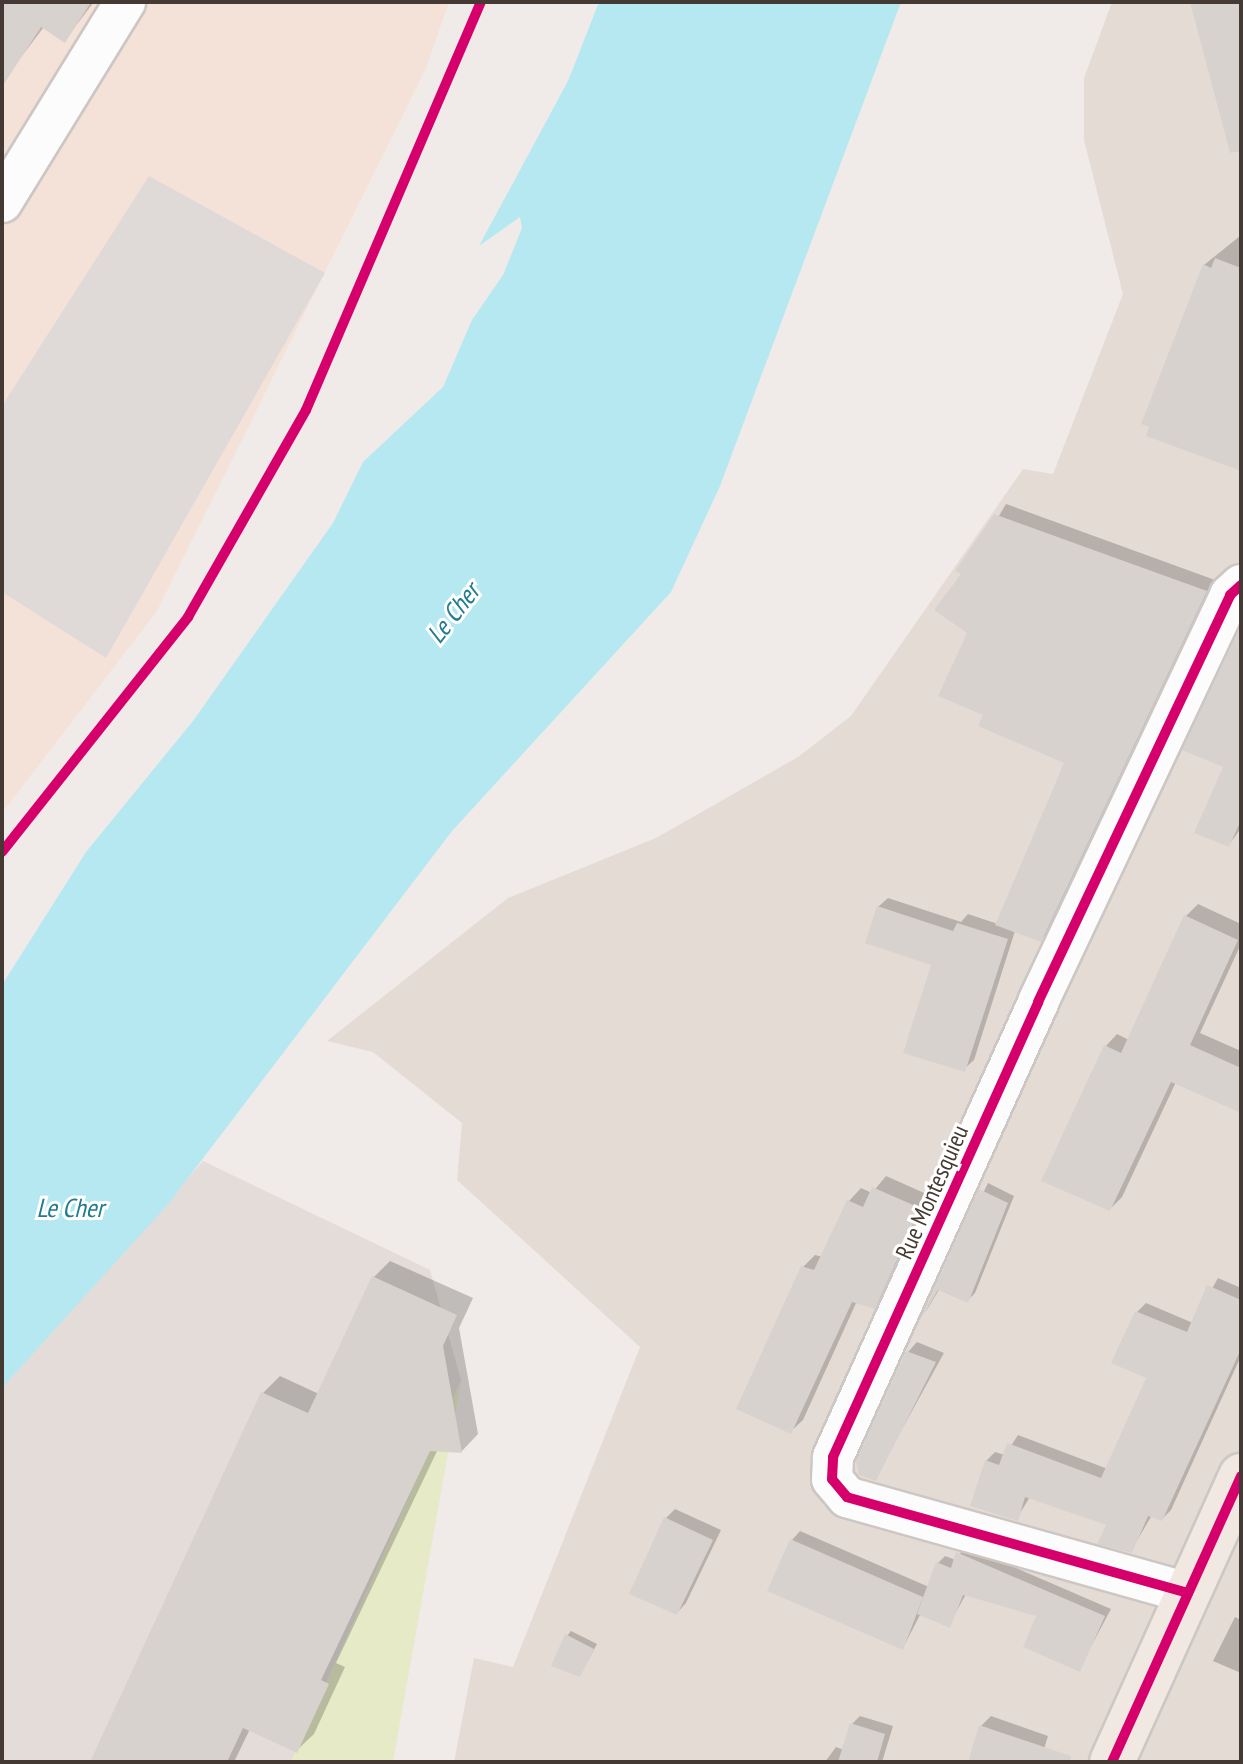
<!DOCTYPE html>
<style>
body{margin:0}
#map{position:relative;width:1243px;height:1764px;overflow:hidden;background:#f0ebe8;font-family:"PT Sans Narrow",sans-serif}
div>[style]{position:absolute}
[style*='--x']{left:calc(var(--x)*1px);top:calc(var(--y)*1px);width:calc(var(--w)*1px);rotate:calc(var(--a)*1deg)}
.residential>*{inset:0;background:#e4dbd5}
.commercial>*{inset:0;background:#f4e2d9}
.industrial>*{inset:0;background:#e3dcd9}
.green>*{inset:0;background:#e6eac6}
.parking>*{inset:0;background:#dfdad8}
.water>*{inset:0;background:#b5e8f0}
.shadow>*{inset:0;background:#0003}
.building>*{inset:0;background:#d8d2cf}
.roads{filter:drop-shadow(2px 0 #ccc7c4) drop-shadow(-2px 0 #ccc7c4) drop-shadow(0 2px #ccc7c4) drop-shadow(0 -2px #ccc7c4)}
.minor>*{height:40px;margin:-20px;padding:0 20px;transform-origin:20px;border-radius:20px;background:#fdfcfc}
.major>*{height:44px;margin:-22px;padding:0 22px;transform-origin:22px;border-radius:22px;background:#f1e8e2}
.cycleway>*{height:10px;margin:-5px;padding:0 5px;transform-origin:5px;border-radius:5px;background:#d6006c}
span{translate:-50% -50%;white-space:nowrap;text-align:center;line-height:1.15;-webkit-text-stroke:6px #fff;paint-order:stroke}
.street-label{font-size:24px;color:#453a33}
.water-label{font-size:26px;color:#227b8e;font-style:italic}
.frame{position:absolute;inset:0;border:4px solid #453a33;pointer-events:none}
</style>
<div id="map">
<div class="residential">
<i style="clip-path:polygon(1112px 2px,1241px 2px,1241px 1762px,454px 1762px,474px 1658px,513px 1667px,640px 1347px,457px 1180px,462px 1123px,373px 1052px,327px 1041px,508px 898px,656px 838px,798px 757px,851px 716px,1023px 469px,1053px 474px,1123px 294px,1084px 140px,1084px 78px)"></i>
</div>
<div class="commercial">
<i style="clip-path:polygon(2px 2px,449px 2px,426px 68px,157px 611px,2px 813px)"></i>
</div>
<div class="industrial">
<i style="clip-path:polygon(203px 1161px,430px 1270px,461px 1380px,291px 1762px,2px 1762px,2px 1388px)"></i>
</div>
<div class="green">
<i style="clip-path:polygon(461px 1380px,393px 1762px,291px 1762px)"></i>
</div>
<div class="parking">
<i style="clip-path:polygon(149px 176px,325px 273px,106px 658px,2px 592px,2px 406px)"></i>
</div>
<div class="water">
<i style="clip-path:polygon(599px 2px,901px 2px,720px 486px,671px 592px,452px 831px,169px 1203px,2px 1388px,2px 985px,86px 852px,193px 721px,333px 523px,363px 462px,443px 387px,472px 320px,503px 275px,522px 228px,520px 217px,479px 246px,568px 81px)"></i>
</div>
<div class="shadow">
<i style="clip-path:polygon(2px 2px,94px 2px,65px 40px,44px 27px,12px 69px,2px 62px)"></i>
<i style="clip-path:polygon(1240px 236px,1241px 236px,1241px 469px,1204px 265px)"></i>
<i style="clip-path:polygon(1006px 504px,1215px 580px,1051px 930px,1040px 940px,1015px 931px,974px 1060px,964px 1069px,933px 964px,878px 907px,888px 898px,961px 922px,968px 914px,998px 924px,1067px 762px,985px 714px,965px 573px)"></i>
<i style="clip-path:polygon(1241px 635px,1241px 828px,1229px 845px,1225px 766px)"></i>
<i style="clip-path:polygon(1198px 904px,1241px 924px,1241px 944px,1200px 1033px,1241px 1051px,1241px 1110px,1176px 1082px,1122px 1197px,1110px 1209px,1106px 1046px,1117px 1034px,1129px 1040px,1186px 916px)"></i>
<i style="clip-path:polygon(886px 1176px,931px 1196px,887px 1294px,874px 1306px,857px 1301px,803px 1420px,790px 1432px,803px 1267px,815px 1255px,823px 1257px,849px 1201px,861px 1188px,872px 1193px)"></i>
<i style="clip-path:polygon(988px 1183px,1014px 1196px,975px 1293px,968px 1300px,940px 1288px,925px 1313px)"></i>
<i style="clip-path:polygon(390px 1261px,473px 1298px,459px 1328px,478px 1434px,462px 1451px,438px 1449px,336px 1663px,345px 1667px,314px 1734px,297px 1750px,250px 1729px,234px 1762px,92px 1762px,263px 1393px,280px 1376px,319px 1394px,373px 1278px)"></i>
<i style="clip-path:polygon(1218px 1278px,1241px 1288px,1241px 1356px,1171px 1510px,1162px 1519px,1152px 1515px,1131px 1551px,1109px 1524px,1030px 1497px,1017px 1518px,986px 1461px,995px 1452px,1005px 1455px,1018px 1435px,1108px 1469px,1149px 1377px,1137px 1312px,1146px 1303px,1193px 1323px)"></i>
<i style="clip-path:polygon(917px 1342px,944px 1353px,875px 1478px,908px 1352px)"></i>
<i style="clip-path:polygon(675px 1509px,721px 1530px,686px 1603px,677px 1613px,665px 1519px)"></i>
<i style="clip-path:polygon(800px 1531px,929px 1587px,938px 1563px,945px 1556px,956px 1560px,965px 1546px,1111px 1609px,1079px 1669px,1039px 1615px,966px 1594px,949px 1625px,921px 1613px,903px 1648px,792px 1540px)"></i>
<i style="clip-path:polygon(1235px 1617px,1241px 1620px,1241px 1673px,1213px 1661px)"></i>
<i style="clip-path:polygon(571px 1631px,597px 1644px,580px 1675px,567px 1636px)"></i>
<i style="clip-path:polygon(860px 1716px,893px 1726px,882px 1762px,825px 1762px,836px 1747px,844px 1750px,852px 1724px)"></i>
<i style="clip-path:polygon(991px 1716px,1048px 1736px,1040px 1762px,970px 1762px,981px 1726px)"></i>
</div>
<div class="building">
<i style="clip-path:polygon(2px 2px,91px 2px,65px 43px,41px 27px,2px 87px)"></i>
<i style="clip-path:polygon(1190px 2px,1241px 2px,1241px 151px,1230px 153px)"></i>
<i style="clip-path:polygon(1215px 258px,1241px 268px,1241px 471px,1146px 436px,1149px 427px,1141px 424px,1203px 264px,1211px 268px)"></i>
<i style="clip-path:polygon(994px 514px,1207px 591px,1041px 942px,995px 925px,1064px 763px,978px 726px,983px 715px,938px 696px,967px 633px,934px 610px,961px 574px,955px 571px)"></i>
<i style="clip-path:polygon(1241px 626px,1241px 820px,1229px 847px,1194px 833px,1223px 767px,1182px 750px)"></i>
<i style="clip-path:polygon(877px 906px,953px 931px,957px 923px,1008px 939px,965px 1072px,903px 1053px,931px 965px,865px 943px)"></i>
<i style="clip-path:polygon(1184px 915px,1238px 940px,1190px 1045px,1241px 1068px,1241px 1113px,1171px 1082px,1110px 1211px,1041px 1181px,1104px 1045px,1121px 1053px)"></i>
<i style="clip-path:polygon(872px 1187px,920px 1208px,875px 1309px,852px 1302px,791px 1434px,736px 1409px,801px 1266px,814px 1270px,847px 1200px,863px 1207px)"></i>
<i style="clip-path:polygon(979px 1189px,1008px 1203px,968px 1303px,938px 1290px,919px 1322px)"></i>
<i style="clip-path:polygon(372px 1276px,457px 1315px,443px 1346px,462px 1453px,430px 1451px,321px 1680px,329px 1684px,297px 1753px,243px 1728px,227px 1762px,90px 1762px,261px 1392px,308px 1413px)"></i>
<i style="clip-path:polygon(1207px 1285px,1241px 1300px,1241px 1349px,1162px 1521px,1148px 1516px,1132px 1553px,1097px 1544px,1106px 1525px,1025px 1497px,1018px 1521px,970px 1506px,985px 1460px,999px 1465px,1007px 1443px,1101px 1478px,1146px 1378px,1111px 1363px,1135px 1311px,1187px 1332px)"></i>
<i style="clip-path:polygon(906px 1351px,936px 1362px,876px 1481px,859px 1475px,856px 1462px)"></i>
<i style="clip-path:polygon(664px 1517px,713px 1540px,677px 1615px,629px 1594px)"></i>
<i style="clip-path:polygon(790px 1539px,923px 1597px,903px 1650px,767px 1591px)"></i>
<i style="clip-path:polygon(956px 1552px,1105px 1616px,1080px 1672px,1023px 1647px,1036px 1616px,963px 1595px,950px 1628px,917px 1614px,936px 1562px,951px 1568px)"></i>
<i style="clip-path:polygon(565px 1634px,594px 1649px,580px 1677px,551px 1666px)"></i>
<i style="clip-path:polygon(850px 1723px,885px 1734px,877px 1762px,838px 1762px)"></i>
<i style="clip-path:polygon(979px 1725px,1071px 1756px,1070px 1762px,968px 1762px)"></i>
</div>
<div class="roads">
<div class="minor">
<i style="--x:2;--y:202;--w:235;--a:-58.4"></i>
<i style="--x:1188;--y:1593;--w:354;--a:-164.3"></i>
<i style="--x:847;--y:1497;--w:23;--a:-130"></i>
<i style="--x:832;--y:1479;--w:22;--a:-87"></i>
<i style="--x:833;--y:1457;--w:499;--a:-65.7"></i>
<i style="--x:1038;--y:1002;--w:450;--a:-64.7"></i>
<i style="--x:1230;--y:595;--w:15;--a:-42"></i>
</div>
<div class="major">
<i style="--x:1112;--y:1762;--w:314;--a:-65.7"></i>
</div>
</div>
<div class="cycleway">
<i style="--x:2;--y:852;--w:300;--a:-51.6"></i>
<i style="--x:188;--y:617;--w:238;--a:-60.3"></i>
<i style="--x:306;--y:410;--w:444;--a:-66.8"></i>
<i style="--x:1188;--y:1593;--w:354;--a:-164.3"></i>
<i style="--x:847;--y:1497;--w:23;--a:-130"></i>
<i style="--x:832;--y:1479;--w:22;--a:-87"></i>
<i style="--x:833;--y:1457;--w:499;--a:-65.7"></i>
<i style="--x:1038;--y:1002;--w:450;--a:-64.7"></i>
<i style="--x:1230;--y:595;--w:15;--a:-42"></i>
<i style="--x:1112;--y:1762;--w:314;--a:-65.7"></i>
</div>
<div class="street-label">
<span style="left:932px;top:1192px;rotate:-66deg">Rue Montesquieu</span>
</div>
<div class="water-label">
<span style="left:453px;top:613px;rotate:-52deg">Le Cher</span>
<span style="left:70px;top:1208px">Le Cher</span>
</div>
<div class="frame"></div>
</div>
